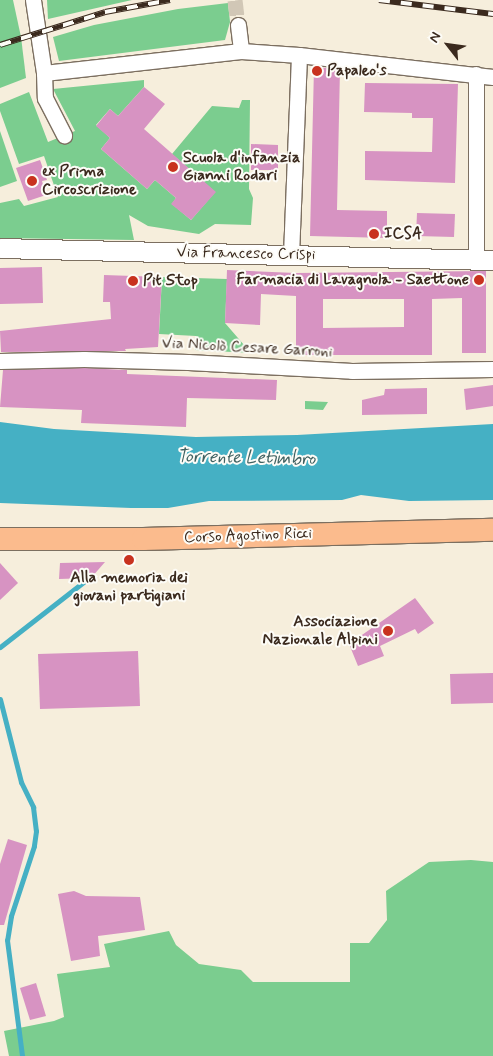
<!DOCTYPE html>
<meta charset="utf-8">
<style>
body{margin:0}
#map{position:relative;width:493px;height:1056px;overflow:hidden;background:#f6eedc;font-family:Mynerve,sans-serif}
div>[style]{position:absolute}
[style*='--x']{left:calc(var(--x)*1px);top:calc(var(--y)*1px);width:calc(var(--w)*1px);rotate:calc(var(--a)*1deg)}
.green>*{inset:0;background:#7bcd8f}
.water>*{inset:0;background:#45b0c4}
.stream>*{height:5px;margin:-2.5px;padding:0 2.5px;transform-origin:2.5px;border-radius:2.5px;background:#45b0c4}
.building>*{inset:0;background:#d793c2}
.minor-tunnel>*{height:15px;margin-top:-7.5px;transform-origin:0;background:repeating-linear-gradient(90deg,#d1c7b6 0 15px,transparent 0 23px)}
.roads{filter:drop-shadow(1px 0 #7c6f60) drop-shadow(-1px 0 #7c6f60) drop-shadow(0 1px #7c6f60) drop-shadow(0 -1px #7c6f60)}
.minor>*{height:15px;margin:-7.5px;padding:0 7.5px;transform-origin:7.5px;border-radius:7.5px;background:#fff}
.tertiary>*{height:19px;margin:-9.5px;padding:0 9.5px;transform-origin:9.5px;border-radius:9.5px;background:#fff}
.primary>*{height:22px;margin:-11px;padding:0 11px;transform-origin:11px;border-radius:11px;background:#fbbb8d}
.rail>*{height:5.5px;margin-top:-2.75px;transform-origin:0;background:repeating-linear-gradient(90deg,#fdfcf7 0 11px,#3b2a1e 0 22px);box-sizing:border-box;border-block:1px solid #3b2a1e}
.dots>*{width:14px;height:14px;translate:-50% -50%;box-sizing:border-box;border:2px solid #fdfcf7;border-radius:50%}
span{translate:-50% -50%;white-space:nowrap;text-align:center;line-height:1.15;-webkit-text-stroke:4px #fdfcf7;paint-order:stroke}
.poi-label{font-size:16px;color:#3b2a1e;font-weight:700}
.left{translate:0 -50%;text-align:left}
.right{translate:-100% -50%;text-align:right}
.street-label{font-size:16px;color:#3b2a1e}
.water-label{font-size:18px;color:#3f6060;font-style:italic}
.north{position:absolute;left:423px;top:20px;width:50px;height:50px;-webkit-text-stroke:4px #fdfcf7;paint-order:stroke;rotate:300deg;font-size:14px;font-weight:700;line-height:20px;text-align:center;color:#3b2a1e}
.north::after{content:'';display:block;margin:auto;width:18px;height:22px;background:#3b2a1e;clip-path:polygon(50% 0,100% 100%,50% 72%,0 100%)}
</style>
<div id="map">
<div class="green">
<i style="clip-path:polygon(0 0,13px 0,21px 37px,26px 78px,0 88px)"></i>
<i style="clip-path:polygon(47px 0,132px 0,48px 19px)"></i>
<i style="clip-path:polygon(228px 3px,230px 22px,225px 40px,59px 61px,53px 37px,94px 25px,178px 9px)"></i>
<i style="clip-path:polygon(144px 80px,144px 87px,118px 116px,110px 109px,96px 125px,110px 138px,101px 149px,147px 189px,155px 180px,176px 198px,172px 204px,191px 220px,215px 192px,172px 154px,212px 106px,239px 108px,242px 100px,250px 100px,249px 189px,253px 198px,251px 225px,215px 224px,199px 234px,148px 226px,129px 215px,134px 240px,0 238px,0 203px,19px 199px,24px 206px,58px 197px,44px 156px,19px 164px,0 111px,0 104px,29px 92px,48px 142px,75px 131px,53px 89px)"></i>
<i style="clip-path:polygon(0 131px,17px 181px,0 187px)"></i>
<i style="clip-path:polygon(162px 277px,227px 279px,225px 323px,251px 353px,195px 350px,196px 336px,159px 334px)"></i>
<i style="clip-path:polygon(305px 401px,328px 402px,323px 410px,305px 409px)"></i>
<i style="clip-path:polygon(471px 860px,493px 862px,493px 1056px,9px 1056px,4px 1031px,54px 1021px,64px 1017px,57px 974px,110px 967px,104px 944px,169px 931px,176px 945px,199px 964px,241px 970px,253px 982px,350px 982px,350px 943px,369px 943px,387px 920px,386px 891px,429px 862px)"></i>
</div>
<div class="water">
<i style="clip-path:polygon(0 422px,54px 429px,196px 437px,297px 435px,493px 424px,493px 500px,409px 501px,361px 495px,342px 500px,209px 501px,168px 508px,131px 508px,0 503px)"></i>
</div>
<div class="stream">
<i style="--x:0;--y:647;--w:109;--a:-37.9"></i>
<i style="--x:0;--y:699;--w:86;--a:75.8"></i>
<i style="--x:21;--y:782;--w:28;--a:64"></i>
<i style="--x:33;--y:807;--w:24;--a:83"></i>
<i style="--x:36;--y:831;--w:15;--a:98"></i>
<i style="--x:34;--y:846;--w:74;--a:108.2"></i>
<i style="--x:11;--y:916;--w:24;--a:99"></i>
<i style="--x:7;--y:940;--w:117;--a:82.6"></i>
</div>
<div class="building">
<i style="clip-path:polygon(314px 67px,340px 69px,337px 210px,387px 211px,387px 238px,310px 236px)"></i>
<i style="clip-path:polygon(365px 83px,458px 84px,455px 183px,365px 180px,365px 151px,432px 152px,433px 118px,412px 118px,412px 113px,364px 112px)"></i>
<i style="clip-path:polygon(144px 87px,165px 104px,144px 129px,216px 192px,191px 220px,171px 204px,176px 198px,155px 180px,147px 189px,101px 149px,110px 138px,96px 126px,110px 109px,118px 116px)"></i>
<i style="clip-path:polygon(251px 144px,278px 145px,278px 170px,251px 170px)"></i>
<i style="clip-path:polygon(40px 160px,47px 180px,42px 181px,46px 195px,28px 201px,16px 168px)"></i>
<i style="clip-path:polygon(417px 213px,455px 214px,454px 237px,416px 236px)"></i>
<i style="clip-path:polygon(42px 267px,43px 303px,0 304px,0 268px)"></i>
<i style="clip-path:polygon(evenodd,227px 270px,296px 273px,486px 271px,486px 353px,462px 353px,462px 298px,432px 299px,432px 355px,296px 355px,296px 296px,261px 294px,260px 325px,225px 323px,227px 270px,323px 299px,404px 299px,404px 327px,323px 328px,323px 299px)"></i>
<i style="clip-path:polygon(104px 275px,162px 277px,158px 347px,125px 349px,126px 351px,1px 352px,0 331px,111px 319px,110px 302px,103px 302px)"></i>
<i style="clip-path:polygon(84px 368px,127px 370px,127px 374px,277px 380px,276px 400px,187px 398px,186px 427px,81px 423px,82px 410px,0 407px,3px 370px)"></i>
<i style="clip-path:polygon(493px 385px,493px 406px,466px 410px,464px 389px)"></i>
<i style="clip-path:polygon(427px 388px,427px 414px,362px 415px,362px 400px,384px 395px,385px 389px)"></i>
<i style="clip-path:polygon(105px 562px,91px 578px,59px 579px,60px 563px)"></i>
<i style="clip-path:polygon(0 563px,18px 583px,0 600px)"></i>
<i style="clip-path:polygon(415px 598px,434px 623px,418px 634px,415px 629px,380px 646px,384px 656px,358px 666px,349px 644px)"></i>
<i style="clip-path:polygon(138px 651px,140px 706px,40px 709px,38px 654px)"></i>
<i style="clip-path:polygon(493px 673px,493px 703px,451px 704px,450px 674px)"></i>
<i style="clip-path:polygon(8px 839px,27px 845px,4px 925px,0 925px,0 864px)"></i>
<i style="clip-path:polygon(74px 891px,86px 896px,140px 897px,145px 930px,98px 936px,100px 956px,71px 961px,58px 894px)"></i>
<i style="clip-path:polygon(36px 983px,46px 1016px,30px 1020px,20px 988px)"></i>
</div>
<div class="minor-tunnel">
<i style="--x:235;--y:0;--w:25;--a:83"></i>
</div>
<div class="roads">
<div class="minor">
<i style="--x:33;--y:0;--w:74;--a:81.4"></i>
<i style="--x:44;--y:73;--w:25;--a:88"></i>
<i style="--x:45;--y:98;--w:42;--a:62.8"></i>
<i style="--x:238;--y:25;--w:26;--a:83"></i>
<i style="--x:44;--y:73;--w:198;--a:-6.4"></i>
<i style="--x:241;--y:51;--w:58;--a:3.9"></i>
<i style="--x:299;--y:55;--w:195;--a:6.5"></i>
<i style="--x:291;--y:255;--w:200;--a:-87.7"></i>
<i style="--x:476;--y:260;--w:186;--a:-90"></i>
<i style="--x:0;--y:361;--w:84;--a:-1.4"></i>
<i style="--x:84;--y:359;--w:104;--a:1.7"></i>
<i style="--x:188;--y:362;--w:164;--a:3.1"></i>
<i style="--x:352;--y:371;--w:141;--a:-0.8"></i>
</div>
<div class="tertiary">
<i style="--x:0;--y:248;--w:493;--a:1.4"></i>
</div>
<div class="primary">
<i style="--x:0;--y:539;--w:143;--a:0"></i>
<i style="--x:143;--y:539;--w:350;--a:-1.5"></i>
</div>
</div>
<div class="rail">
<i style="--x:379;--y:0;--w:115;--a:7"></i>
<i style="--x:0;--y:45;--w:110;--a:-17.4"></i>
<i style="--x:105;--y:12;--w:66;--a:-10.5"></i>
</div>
<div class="dots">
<i style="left:317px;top:71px;background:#c8321e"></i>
<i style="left:173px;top:167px;background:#c8321e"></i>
<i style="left:32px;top:181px;background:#c8321e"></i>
<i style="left:374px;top:234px;background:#c8321e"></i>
<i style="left:479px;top:280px;background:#c8321e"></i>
<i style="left:133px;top:281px;background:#c8321e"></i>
<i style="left:129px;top:560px;background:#c8321e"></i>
<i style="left:388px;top:631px;background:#c8321e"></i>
</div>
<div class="poi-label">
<span class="left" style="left:327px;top:71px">Papaleo's</span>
<span class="left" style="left:183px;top:167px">Scuola d'infanzia<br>Gianni Rodari</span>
<span class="left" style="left:42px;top:181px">ex Prima<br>Circoscrizione</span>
<span class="left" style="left:384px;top:234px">ICSA</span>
<span class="right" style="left:469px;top:280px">Farmacia di Lavagnola - Saettone</span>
<span class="left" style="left:143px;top:281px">Pit Stop</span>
<span style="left:129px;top:587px">Alla memoria dei<br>giovani partigiani</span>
<span class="right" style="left:378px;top:631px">Associazione<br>Nazionale Alpini</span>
</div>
<div class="street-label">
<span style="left:246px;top:254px;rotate:1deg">Via Francesco Crispi</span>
<span style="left:247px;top:348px;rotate:3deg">Via Nicolò Cesare Garroni</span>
<span style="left:248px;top:536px;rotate:-2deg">Corso Agostino Ricci</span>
</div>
<div class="water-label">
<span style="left:246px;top:458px;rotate:1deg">Torrente Letimbro</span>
</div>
<div class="north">N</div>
</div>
